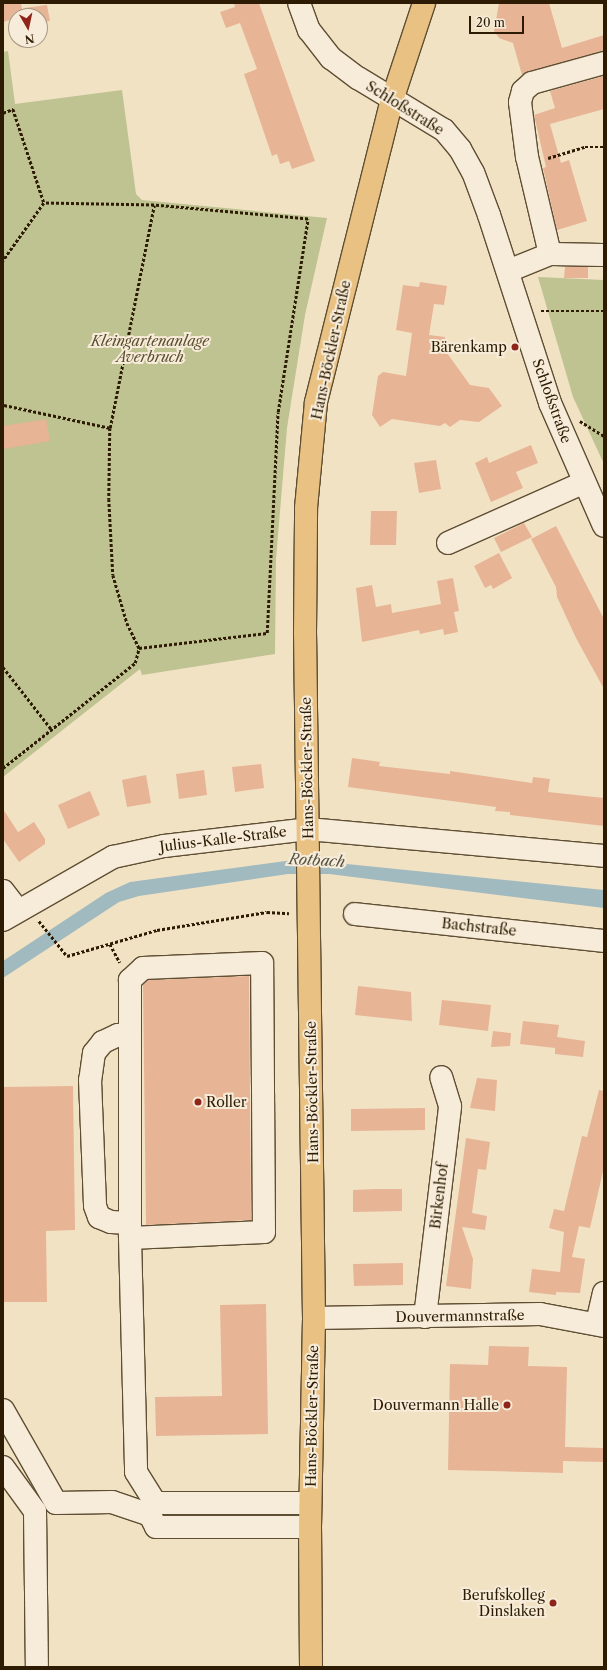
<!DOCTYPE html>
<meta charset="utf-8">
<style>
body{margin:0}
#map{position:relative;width:607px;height:1670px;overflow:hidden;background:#f2e2c4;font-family:"Libre Caslon Text",serif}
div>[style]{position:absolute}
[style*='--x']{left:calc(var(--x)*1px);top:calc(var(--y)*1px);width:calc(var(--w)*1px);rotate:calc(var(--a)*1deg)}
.green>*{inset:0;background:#bfc291}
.water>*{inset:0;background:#a1bac0}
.building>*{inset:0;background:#e7b496}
.path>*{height:2.5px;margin-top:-1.25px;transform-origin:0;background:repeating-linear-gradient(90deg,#2d1c03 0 3px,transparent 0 5px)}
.roads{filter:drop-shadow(1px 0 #5e4e33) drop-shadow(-1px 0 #5e4e33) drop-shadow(0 1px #5e4e33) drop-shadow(0 -1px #5e4e33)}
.minor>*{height:22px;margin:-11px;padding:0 11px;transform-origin:11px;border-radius:11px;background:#f7ecd9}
.major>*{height:22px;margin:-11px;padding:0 11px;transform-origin:11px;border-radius:11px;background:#e9c182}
.dots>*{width:11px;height:11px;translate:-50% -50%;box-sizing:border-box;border:2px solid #f7ecd9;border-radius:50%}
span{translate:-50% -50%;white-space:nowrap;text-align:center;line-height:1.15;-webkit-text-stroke:4px #f7ecd9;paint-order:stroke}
.street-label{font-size:14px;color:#2d1c03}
.park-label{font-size:14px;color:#594e2e;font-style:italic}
.poi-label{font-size:14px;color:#2d1c03}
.right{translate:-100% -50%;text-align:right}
.left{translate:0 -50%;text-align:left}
.water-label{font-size:15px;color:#565345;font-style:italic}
.frame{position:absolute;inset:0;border:4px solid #2d1c03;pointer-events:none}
.north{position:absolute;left:8px;top:8px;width:40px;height:40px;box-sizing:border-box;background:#f7ecd9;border:1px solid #a69983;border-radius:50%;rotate:171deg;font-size:11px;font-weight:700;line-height:16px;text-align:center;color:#2d1c03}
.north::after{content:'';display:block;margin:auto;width:14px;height:18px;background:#8f2418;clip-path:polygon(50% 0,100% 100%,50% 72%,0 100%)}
.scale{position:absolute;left:469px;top:16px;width:55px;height:18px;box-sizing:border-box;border:2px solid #2d1c03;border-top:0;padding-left:5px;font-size:12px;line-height:14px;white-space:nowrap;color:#2d1c03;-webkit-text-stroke:3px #f7ecd9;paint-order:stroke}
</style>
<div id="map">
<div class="green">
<i style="clip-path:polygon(8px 51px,15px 104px,122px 90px,136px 194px,142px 200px,327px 218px,305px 315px,287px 428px,276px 559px,275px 654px,142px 675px,140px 669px,3px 777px,3px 52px)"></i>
<i style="clip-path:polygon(538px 277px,604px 280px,604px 464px,573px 397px)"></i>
</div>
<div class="water">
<i style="clip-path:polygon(286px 861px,337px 863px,604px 890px,604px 908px,329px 874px,288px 874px,139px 896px,119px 902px,3px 978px,3px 961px,106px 893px,130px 882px)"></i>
</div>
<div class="building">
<i style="clip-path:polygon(3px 3px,21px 3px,23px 16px,3px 22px)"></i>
<i style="clip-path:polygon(234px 3px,259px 3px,315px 161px,292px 169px,289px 161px,280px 164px,277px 154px,272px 156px,244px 74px,257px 69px,240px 23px,226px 28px,220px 12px,235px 7px)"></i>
<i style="clip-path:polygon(499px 3px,549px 3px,562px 48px,604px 35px,604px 51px,522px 75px,513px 43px,499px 38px,494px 31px)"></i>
<i style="clip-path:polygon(47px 5px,50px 21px,40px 22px,40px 16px,25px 16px,24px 8px)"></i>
<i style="clip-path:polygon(604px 76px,604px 109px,550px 124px,561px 163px,569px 160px,587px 221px,557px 230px,543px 168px,546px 167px,534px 115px,555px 108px,550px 91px)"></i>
<i style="clip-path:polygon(565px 267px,588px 267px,588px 278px,564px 278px)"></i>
<i style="clip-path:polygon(420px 282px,447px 286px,444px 305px,434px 304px,429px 335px,445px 337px,444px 346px,447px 353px,470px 385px,489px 388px,502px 406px,479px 422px,460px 420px,450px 427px,445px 423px,440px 426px,392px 419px,380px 427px,372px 415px,378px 376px,383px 372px,406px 376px,412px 333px,396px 330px,403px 285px,419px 287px)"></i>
<i style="clip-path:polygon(46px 419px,50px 441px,3px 449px,3px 426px)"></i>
<i style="clip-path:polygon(531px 445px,538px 463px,516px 472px,523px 488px,491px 502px,475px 463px,487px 457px,489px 463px)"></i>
<i style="clip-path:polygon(436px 460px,441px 489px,419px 493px,414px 463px)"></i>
<i style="clip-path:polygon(371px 511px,397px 511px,396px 545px,370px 545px)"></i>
<i style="clip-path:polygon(524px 523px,532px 537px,501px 552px,494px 538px)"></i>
<i style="clip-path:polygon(556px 526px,604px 619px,604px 689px,576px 638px,557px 597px,556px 587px,531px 539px)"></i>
<i style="clip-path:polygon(499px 553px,512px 578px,493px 589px,491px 585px,485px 588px,474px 566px)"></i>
<i style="clip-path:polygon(453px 578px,459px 611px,454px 612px,458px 632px,444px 635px,443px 629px,420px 634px,419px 630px,362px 642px,356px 588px,372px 585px,376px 607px,391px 604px,392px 613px,441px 604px,437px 581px)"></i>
<i style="clip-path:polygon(352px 758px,380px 762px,379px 766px,450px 774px,450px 771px,532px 783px,533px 777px,550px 779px,548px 792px,604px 798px,604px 826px,510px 815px,510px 812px,495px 811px,496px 807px,348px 787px)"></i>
<i style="clip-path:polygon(261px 764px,264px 788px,235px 792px,232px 767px)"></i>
<i style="clip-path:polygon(204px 770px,207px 795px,179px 799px,176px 774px)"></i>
<i style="clip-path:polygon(146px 775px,151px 803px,127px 807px,122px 780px)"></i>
<i style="clip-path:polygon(90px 791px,100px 815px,68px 829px,58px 805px)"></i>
<i style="clip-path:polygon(3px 809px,18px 832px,34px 822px,45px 839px,45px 844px,19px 862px,3px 839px)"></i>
<i style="clip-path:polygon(249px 976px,251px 1220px,146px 1225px,143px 985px,148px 980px)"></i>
<i style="clip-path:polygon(358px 986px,411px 992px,412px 1021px,355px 1015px)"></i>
<i style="clip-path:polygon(442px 1000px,491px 1005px,488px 1031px,439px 1025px)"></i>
<i style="clip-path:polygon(523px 1021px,559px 1025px,557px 1037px,585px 1041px,583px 1057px,555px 1054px,555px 1048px,520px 1044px)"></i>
<i style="clip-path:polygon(493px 1031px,511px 1033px,510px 1046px,491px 1047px)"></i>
<i style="clip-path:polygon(477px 1078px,497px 1080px,495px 1111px,470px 1108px)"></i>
<i style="clip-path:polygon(73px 1086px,75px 1230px,46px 1231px,47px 1302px,3px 1302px,3px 1087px)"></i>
<i style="clip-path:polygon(599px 1090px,604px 1091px,604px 1167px,590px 1228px,579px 1226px,572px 1257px,585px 1259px,580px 1293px,556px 1292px,556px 1295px,529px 1292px,532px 1269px,560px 1272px,564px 1232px,549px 1228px,554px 1209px,564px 1211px,582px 1136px,587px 1137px)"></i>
<i style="clip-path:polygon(425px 1108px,425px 1130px,351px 1131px,351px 1109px)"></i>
<i style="clip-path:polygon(466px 1138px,490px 1142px,486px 1170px,478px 1169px,472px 1213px,487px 1216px,485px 1230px,462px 1227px,473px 1259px,471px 1289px,446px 1286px)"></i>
<i style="clip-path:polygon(377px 1189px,402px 1189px,402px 1211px,353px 1212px,353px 1190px)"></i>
<i style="clip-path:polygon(403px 1263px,403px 1285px,354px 1286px,353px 1264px)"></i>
<i style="clip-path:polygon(266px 1304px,268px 1434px,156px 1436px,155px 1397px,222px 1396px,220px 1305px)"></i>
<i style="clip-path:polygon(489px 1346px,529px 1347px,528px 1366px,567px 1367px,565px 1447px,604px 1448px,604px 1462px,563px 1461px,563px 1473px,448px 1470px,450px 1364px,488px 1365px)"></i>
</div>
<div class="path">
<i style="--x:3;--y:113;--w:11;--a:-22"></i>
<i style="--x:13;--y:109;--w:99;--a:71.7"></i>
<i style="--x:44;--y:203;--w:71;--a:125.3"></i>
<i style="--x:548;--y:158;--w:39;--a:-17"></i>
<i style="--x:585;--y:147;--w:19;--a:0"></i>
<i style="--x:541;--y:311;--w:63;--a:0"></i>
<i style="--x:4;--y:405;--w:108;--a:12.2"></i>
<i style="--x:110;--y:428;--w:71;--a:90.8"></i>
<i style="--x:109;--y:499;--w:76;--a:87"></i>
<i style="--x:113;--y:575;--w:50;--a:73.7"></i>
<i style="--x:127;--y:623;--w:28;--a:64"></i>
<i style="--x:139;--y:648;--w:129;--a:-6.7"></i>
<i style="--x:267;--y:633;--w:221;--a:-87.2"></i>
<i style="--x:278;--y:412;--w:195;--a:-81.2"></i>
<i style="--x:308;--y:219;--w:155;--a:-174.8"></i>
<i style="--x:154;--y:205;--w:110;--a:-179"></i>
<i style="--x:580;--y:421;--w:28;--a:32"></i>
<i style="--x:110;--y:428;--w:227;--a:-78.8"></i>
<i style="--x:3;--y:667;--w:80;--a:52.1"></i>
<i style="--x:3;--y:768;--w:169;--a:-38.5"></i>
<i style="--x:135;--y:663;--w:16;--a:-75"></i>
<i style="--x:39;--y:921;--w:45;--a:51.3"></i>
<i style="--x:67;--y:956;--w:94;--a:-16.1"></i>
<i style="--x:157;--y:930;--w:111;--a:-9.3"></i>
<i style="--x:267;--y:912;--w:22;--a:3"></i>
<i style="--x:110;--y:944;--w:21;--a:62"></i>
</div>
<div class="roads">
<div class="minor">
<i style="--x:299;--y:3;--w:29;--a:70"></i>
<i style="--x:309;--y:30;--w:36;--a:52"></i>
<i style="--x:331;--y:58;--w:34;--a:37"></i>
<i style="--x:358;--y:78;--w:100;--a:31.2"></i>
<i style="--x:444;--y:130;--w:25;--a:50"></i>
<i style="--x:460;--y:149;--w:26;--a:61"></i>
<i style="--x:473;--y:172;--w:46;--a:69.6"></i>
<i style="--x:489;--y:215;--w:198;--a:72"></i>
<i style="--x:550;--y:403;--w:134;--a:66.3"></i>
<i style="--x:550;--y:254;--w:100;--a:-103.3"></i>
<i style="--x:527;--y:157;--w:55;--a:-97.3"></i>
<i style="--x:520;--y:102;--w:11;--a:-75"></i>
<i style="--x:523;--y:91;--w:12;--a:-42"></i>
<i style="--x:532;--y:83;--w:75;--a:-15.5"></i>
<i style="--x:508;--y:271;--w:45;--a:-22"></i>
<i style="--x:550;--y:254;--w:54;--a:1.1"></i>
<i style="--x:448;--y:543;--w:148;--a:-24"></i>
<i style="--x:3;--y:891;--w:24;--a:52"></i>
<i style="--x:355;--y:914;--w:250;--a:6.2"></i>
<i style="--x:3;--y:920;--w:127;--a:-29.8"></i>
<i style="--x:113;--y:857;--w:52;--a:-12.2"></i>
<i style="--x:164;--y:846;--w:145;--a:-6.7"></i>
<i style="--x:308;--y:829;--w:297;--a:5.2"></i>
<i style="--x:130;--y:1034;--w:12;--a:175"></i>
<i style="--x:118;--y:1035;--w:17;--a:155"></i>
<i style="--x:103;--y:1042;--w:14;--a:129"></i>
<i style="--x:94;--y:1053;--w:27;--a:98"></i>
<i style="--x:90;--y:1080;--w:126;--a:87.7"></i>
<i style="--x:95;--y:1206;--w:12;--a:70"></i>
<i style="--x:99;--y:1217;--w:13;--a:23"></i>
<i style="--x:111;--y:1222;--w:19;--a:3"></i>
<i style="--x:130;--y:1238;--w:134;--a:-2.6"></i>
<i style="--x:264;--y:1232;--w:269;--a:-90.4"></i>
<i style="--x:262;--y:963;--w:119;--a:177.6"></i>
<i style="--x:143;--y:968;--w:18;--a:137"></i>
<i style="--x:130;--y:980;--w:258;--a:90"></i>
<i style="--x:130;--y:1238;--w:234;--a:88.5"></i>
<i style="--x:136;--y:1472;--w:36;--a:58"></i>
<i style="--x:425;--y:1317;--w:212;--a:-83.2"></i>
<i style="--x:450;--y:1106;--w:30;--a:-107"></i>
<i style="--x:314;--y:1318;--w:226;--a:-1"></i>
<i style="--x:540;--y:1314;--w:65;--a:10.6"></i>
<i style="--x:597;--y:1323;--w:31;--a:-77"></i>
<i style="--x:3;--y:1410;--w:107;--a:60.3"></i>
<i style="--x:56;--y:1503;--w:56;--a:-1"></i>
<i style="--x:112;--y:1502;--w:40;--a:18.9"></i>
<i style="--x:3;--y:1467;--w:54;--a:54"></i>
<i style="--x:35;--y:1511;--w:156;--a:89.3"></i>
<i style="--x:155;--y:1503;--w:155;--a:0"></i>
<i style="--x:154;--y:1504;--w:12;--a:110"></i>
<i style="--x:150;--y:1515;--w:13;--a:63"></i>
<i style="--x:156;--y:1527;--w:154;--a:0"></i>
</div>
<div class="major">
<i style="--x:311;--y:1667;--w:140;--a:-90.4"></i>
<i style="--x:310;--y:1527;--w:209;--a:-88.9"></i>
<i style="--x:314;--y:1318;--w:685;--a:-90.75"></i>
<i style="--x:305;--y:633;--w:125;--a:-89.5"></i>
<i style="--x:306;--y:508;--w:106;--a:-84.6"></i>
<i style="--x:316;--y:402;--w:311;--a:-75.9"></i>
<i style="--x:392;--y:100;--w:102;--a:-71.7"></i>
</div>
</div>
<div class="dots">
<i style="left:515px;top:347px;background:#8f2418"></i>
<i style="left:198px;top:1102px;background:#8f2418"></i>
<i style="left:507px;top:1405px;background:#8f2418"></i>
<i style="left:553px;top:1603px;background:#8f2418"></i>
</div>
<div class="street-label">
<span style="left:405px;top:108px;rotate:32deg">Schloßstraße</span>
<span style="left:331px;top:350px;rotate:-78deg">Hans-Böckler-Straße</span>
<span style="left:552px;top:401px;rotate:70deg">Schloßstraße</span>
<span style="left:307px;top:768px;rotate:-91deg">Hans-Böckler-Straße</span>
<span style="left:223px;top:839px;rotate:-7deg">Julius-Kalle-Straße</span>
<span style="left:479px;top:927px;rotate:6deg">Bachstraße</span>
<span style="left:312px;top:1092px;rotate:-91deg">Hans-Böckler-Straße</span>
<span style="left:439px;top:1196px;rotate:-83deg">Birkenhof</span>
<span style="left:460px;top:1316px;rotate:-1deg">Douvermannstraße</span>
<span style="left:312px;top:1416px;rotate:-89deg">Hans-Böckler-Straße</span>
</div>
<div class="park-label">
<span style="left:150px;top:349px">Kleingartenanlage<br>Averbruch</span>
</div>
<div class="poi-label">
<span class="right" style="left:507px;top:347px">Bärenkamp</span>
<span class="left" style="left:206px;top:1102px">Roller</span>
<span class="right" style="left:499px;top:1405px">Douvermann Halle</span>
<span class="right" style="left:545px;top:1603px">Berufskolleg<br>Dinslaken</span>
</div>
<div class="water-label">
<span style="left:317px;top:860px;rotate:3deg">Rotbach</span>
</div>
<div class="frame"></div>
<div class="north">N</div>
<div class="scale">20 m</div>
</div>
